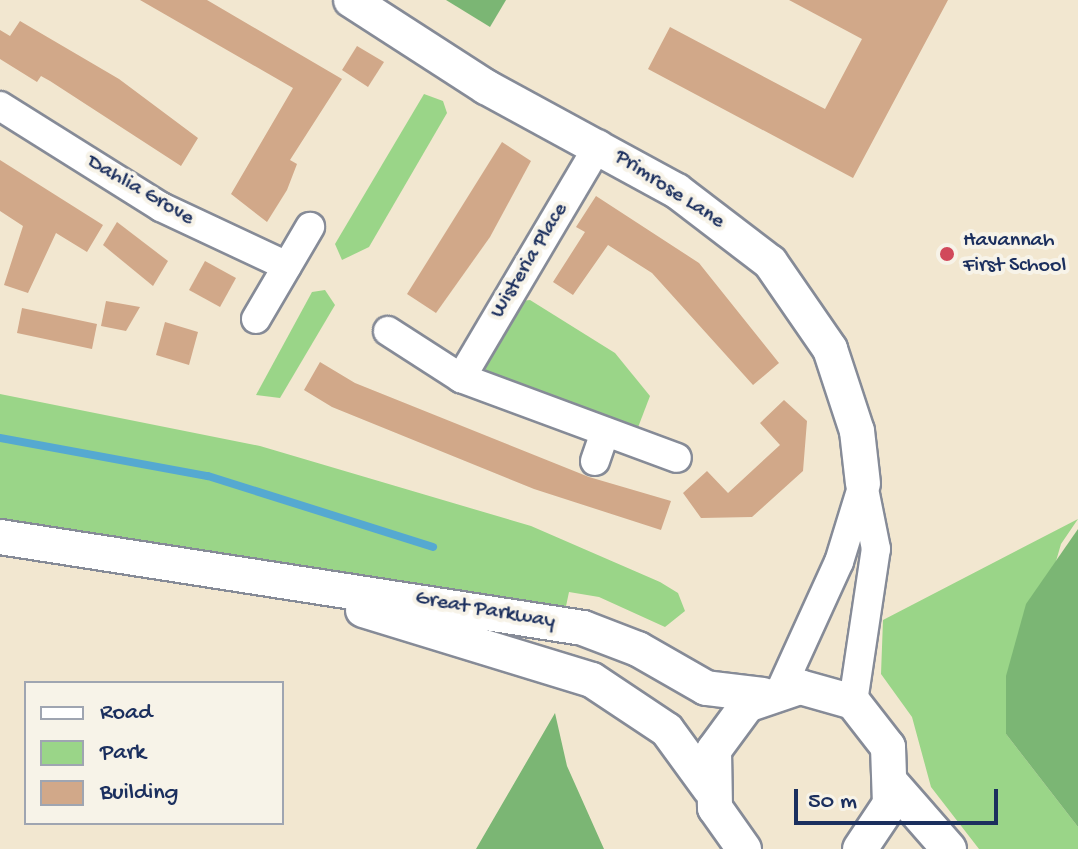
<!DOCTYPE html>
<style>
body{margin:0}
#map{position:relative;width:1078px;height:849px;overflow:hidden;background:#f2e7d0;font-family:"Gochi Hand",sans-serif}
div>[style]{position:absolute}
[style*='--x']{left:calc(var(--x)*1px);top:calc(var(--y)*1px);width:calc(var(--w)*1px);rotate:calc(var(--a)*1deg)}
.green>*{inset:0;background:#9ad588}
.forest>*{inset:0;background:#7bb674}
.stream>*{height:8px;margin:-4px;padding:0 4px;transform-origin:4px;border-radius:4px;background:#55a9d1}
.building>*{inset:0;background:#d1a889}
.roads{filter:drop-shadow(2px 0 #868b97) drop-shadow(-2px 0 #868b97) drop-shadow(0 2px #868b97) drop-shadow(0 -2px #868b97)}
.minor>*{height:28px;margin:-14px;padding:0 14px;transform-origin:14px;border-radius:14px;background:#fff}
.tertiary>*{height:34px;margin:-17px;padding:0 17px;transform-origin:17px;border-radius:17px;background:#fff}
.dots>*{width:22px;height:22px;translate:-50% -50%;box-sizing:border-box;border:4px solid #f7f3e8;border-radius:50%}
span{translate:-50% -50%;white-space:nowrap;text-align:center;line-height:1.15;-webkit-text-stroke:8px #f7f3e8;paint-order:stroke}
.street-label{font-size:22px;color:#1b2f5e}
.poi-label{font-size:22px;color:#1b2f5e}
.left{translate:0 -50%;text-align:left}
.legend{position:absolute;left:24px;top:681px;width:260px;height:144px;box-sizing:border-box;background:#f7f3e8;border:2px solid #9fa5b1;margin:0;padding:10px 14px;list-style:none;font-size:24px;color:#1b2f5e}
.legend li{display:flex;align-items:center;gap:16px;height:40px}
.legend b{width:40px;border:2px solid #9fa5b1}
.scale{position:absolute;left:794px;top:789px;width:204px;height:36px;box-sizing:border-box;border:4px solid #1b2f5e;border-top:0;padding-left:10px;font-size:24px;line-height:28px;white-space:nowrap;color:#1b2f5e;-webkit-text-stroke:6px #f7f3e8;paint-order:stroke}
</style>
<div id="map">
<div class="green">
<i style="clip-path:polygon(424px 94px,443px 101px,447px 113px,369px 247px,342px 260px,335px 244px)"></i>
<i style="clip-path:polygon(325px 290px,335px 305px,280px 398px,256px 395px,312px 292px)"></i>
<i style="clip-path:polygon(530px 300px,615px 353px,650px 396px,637px 430px,487px 379px,485px 362px,521px 301px)"></i>
<i style="clip-path:polygon(0 394px,260px 446px,531px 526px,660px 582px,678px 593px,685px 611px,665px 627px,599px 597px,569px 592px,565px 611px,507px 604px,0 518px)"></i>
<i style="clip-path:polygon(1078px 519px,1061px 544px,1006px 734px,1078px 827px,1078px 849px,979px 849px,931px 787px,912px 717px,881px 674px,883px 620px)"></i>
</div>
<div class="forest">
<i style="clip-path:polygon(446px 0,506px 0,490px 27px)"></i>
<i style="clip-path:polygon(1078px 529px,1078px 827px,1006px 734px,1006px 676px,1026px 604px)"></i>
<i style="clip-path:polygon(555px 713px,567px 766px,604px 849px,476px 849px)"></i>
</div>
<div class="stream">
<i style="--x:0;--y:438;--w:211;--a:10.4"></i>
<i style="--x:208;--y:476;--w:236;--a:17.5"></i>
</div>
<div class="building">
<i style="clip-path:polygon(140px 0,207px 0,342px 79px,290px 160px,297px 164px,287px 190px,267px 222px,231px 194px,293px 88px)"></i>
<i style="clip-path:polygon(789px 0,948px 0,853px 178px,648px 69px,670px 27px,825px 109px,862px 39px)"></i>
<i style="clip-path:polygon(20px 21px,119px 79px,198px 138px,181px 166px,50px 81px,41px 76px,37px 82px,0 59px,0 30px,10px 36px)"></i>
<i style="clip-path:polygon(357px 46px,384px 62px,368px 87px,342px 70px)"></i>
<i style="clip-path:polygon(502px 142px,531px 161px,490px 237px,436px 313px,407px 294px)"></i>
<i style="clip-path:polygon(0 160px,103px 225px,87px 252px,56px 233px,28px 293px,4px 285px,23px 226px,0 211px)"></i>
<i style="clip-path:polygon(596px 196px,699px 263px,779px 363px,753px 385px,652px 273px,608px 245px,573px 295px,553px 282px,585px 232px,576px 227px)"></i>
<i style="clip-path:polygon(117px 222px,168px 261px,153px 286px,103px 245px)"></i>
<i style="clip-path:polygon(205px 261px,236px 278px,220px 307px,189px 290px)"></i>
<i style="clip-path:polygon(106px 301px,140px 307px,126px 331px,101px 326px)"></i>
<i style="clip-path:polygon(22px 308px,97px 324px,92px 349px,17px 333px)"></i>
<i style="clip-path:polygon(165px 322px,198px 332px,189px 365px,156px 355px)"></i>
<i style="clip-path:polygon(320px 362px,355px 383px,589px 477px,671px 501px,661px 530px,534px 489px,332px 407px,304px 390px)"></i>
<i style="clip-path:polygon(784px 400px,807px 421px,803px 471px,752px 517px,701px 518px,683px 493px,707px 471px,728px 493px,780px 445px,760px 423px)"></i>
</div>
<div class="roads">
<div class="minor">
<i style="--x:0;--y:106;--w:190;--a:32.1"></i>
<i style="--x:161;--y:207;--w:139;--a:25.1"></i>
<i style="--x:256;--y:319;--w:107;--a:-59.6"></i>
<i style="--x:388;--y:331;--w:87;--a:32.8"></i>
<i style="--x:461;--y:378;--w:230;--a:20.3"></i>
<i style="--x:461;--y:378;--w:271;--a:-59.4"></i>
<i style="--x:595;--y:461;--w:31;--a:-71"></i>
<i style="--x:781;--y:689;--w:140;--a:-65.5"></i>
<i style="--x:839;--y:562;--w:82;--a:-72.9"></i>
<i style="--x:853;--y:702;--w:155;--a:-81.5"></i>
<i style="--x:876;--y:549;--w:66;--a:-101.3"></i>
</div>
<div class="tertiary">
<i style="--x:351;--y:0;--w:161;--a:32.8"></i>
<i style="--x:486;--y:87;--w:217;--a:28.6"></i>
<i style="--x:677;--y:191;--w:117;--a:37.4"></i>
<i style="--x:770;--y:262;--w:106;--a:55.4"></i>
<i style="--x:830;--y:349;--w:86;--a:71.8"></i>
<i style="--x:857;--y:431;--w:53;--a:83.5"></i>
<i style="--x:0;--y:537;--w:590;--a:8.87"></i>
<i style="--x:583;--y:628;--w:59;--a:20.9"></i>
<i style="--x:638;--y:649;--w:78;--a:29.8"></i>
<i style="--x:706;--y:688;--w:57;--a:7"></i>
<i style="--x:363;--y:610;--w:239;--a:17"></i>
<i style="--x:592;--y:680;--w:90;--a:33.7"></i>
<i style="--x:667;--y:730;--w:73;--a:53.9"></i>
<i style="--x:893;--y:785;--w:85;--a:48.8"></i>
<i style="--x:744;--y:849;--w:50;--a:-125.3"></i>
<i style="--x:715;--y:808;--w:58;--a:-91"></i>
<i style="--x:714;--y:750;--w:56;--a:-53.7"></i>
<i style="--x:747;--y:705;--w:56;--a:-18.8"></i>
<i style="--x:800;--y:687;--w:55;--a:15.8"></i>
<i style="--x:853;--y:702;--w:57;--a:52.1"></i>
<i style="--x:888;--y:747;--w:57;--a:88"></i>
<i style="--x:890;--y:804;--w:54;--a:123.7"></i>
</div>
</div>
<div class="dots">
<i style="left:947px;top:254px;background:#d1495b"></i>
</div>
<div class="street-label">
<span style="left:669px;top:190px;rotate:33deg">Primrose Lane</span>
<span style="left:140px;top:191px;rotate:30deg">Dahlia Grove</span>
<span style="left:530px;top:261px;rotate:-59deg">Wisteria Place</span>
<span style="left:485px;top:611px;rotate:10deg">Great Parkway</span>
</div>
<div class="poi-label">
<span class="left" style="left:963px;top:254px">Havannah<br>First School</span>
</div>
<ul class="legend">
<li><b style="height:10px;background:#fff"></b>Road</li>
<li><b style="height:22px;background:#9ad588"></b>Park</li>
<li><b style="height:22px;background:#d1a889"></b>Building</li>
</ul>
<div class="scale">50 m</div>
</div>
